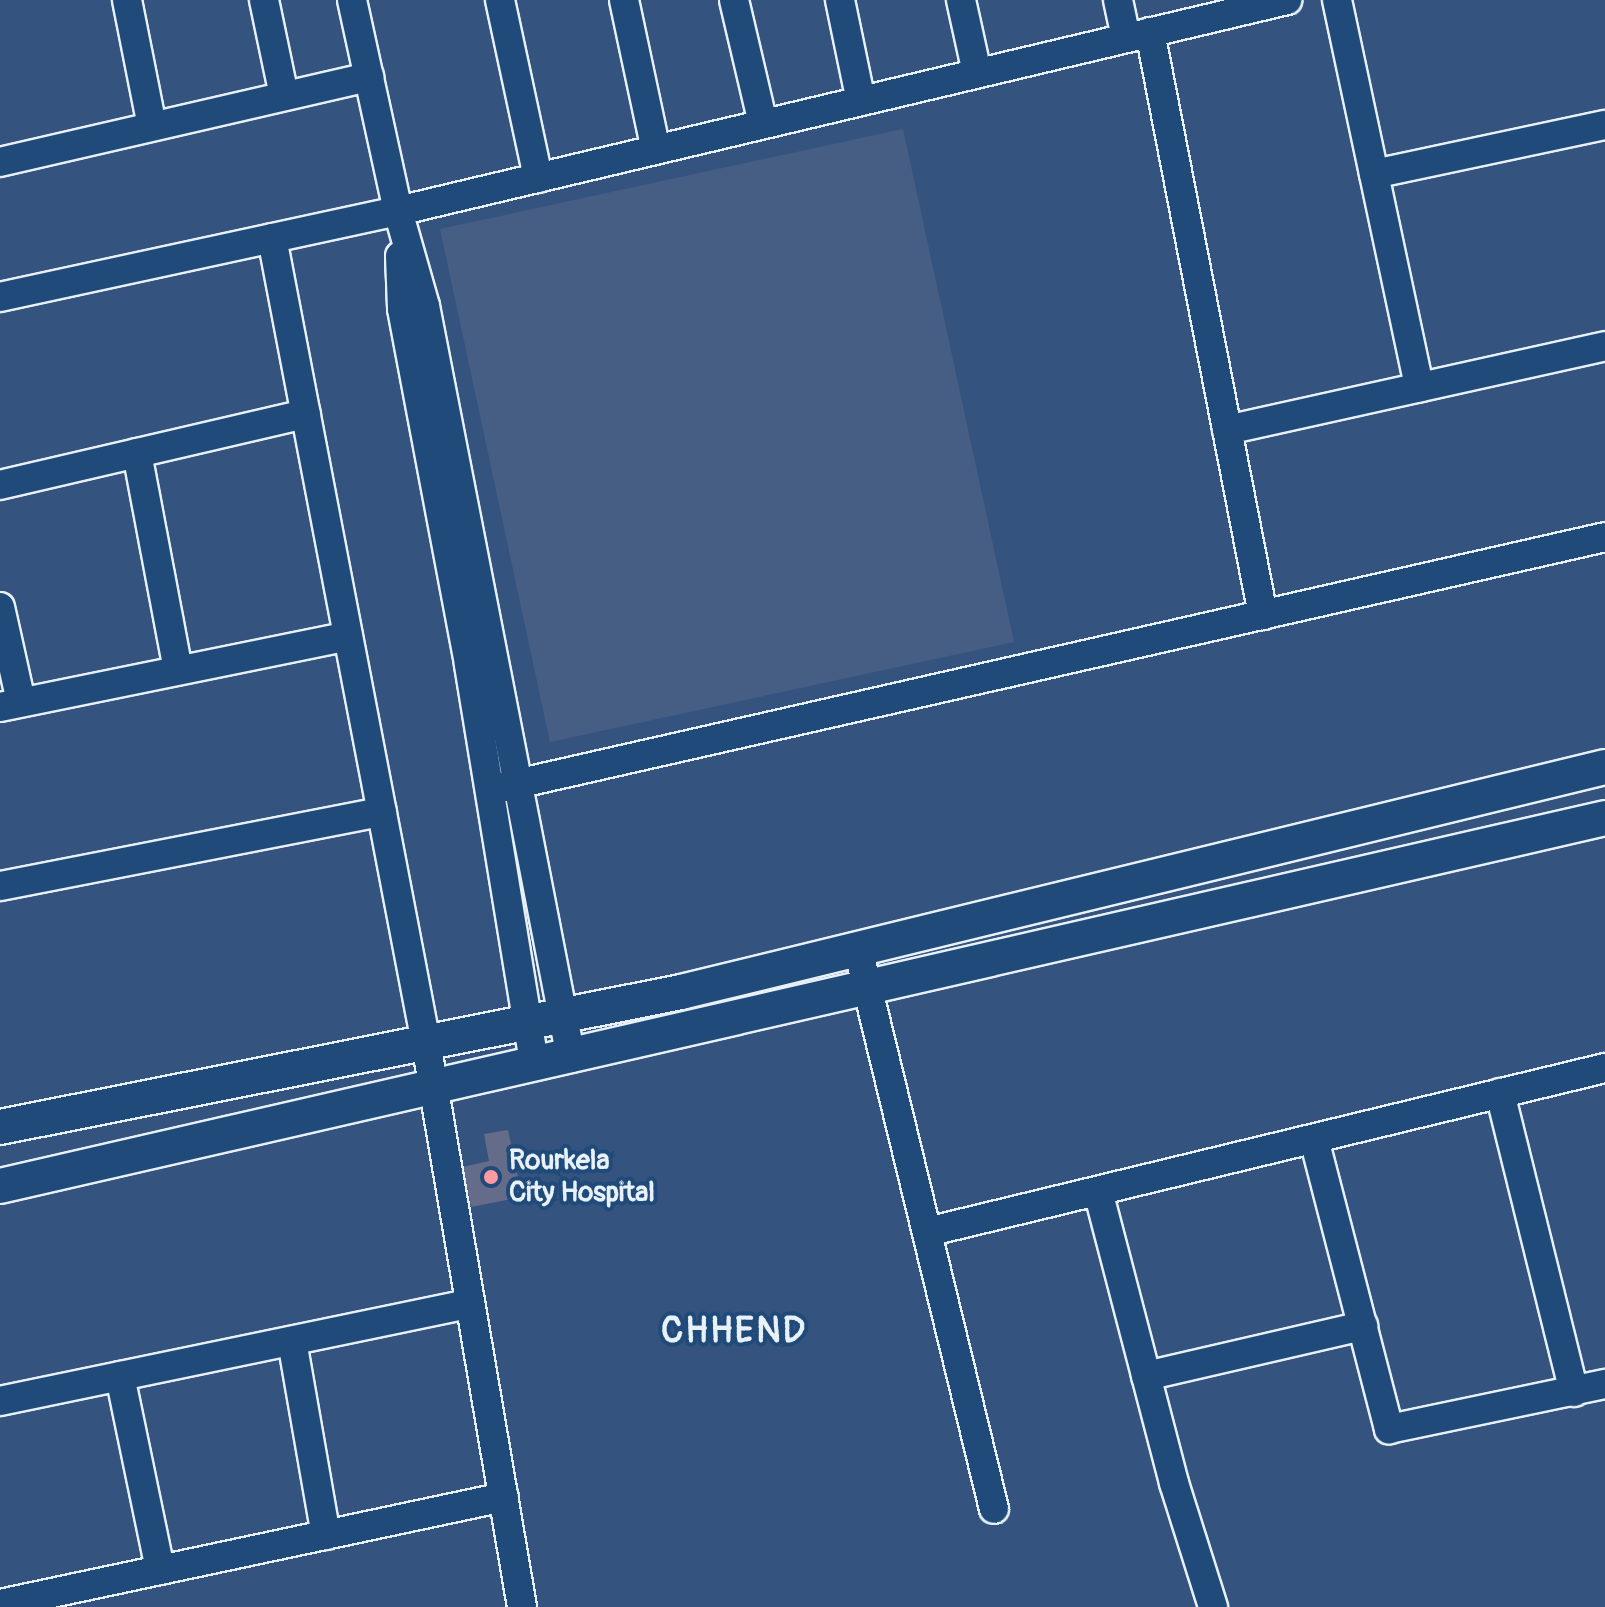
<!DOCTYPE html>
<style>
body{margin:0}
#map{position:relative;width:1605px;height:1607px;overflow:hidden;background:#34547f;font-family:Pangolin,sans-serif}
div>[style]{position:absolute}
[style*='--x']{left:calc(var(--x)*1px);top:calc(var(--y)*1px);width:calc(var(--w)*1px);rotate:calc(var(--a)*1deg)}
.built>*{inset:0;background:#465e84}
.building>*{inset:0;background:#656c8a}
.roads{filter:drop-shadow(2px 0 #e8f1f8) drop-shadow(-2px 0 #e8f1f8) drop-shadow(0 2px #e8f1f8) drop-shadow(0 -2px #e8f1f8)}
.minor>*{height:28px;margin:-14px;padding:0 14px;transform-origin:14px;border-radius:14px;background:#1f4a7a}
.tertiary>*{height:34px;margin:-17px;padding:0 17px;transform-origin:17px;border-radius:17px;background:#1f4a7a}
.dots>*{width:22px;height:22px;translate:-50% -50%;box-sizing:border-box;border:4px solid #1f4a7a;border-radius:50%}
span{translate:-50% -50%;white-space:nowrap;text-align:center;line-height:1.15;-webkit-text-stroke:8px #1f4a7a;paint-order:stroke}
.poi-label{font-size:28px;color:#e8f1f8;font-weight:700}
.left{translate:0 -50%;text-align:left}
.district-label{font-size:36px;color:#e8f1f8;font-weight:700;letter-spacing:2px}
</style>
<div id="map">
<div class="built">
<i style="clip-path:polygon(903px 129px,1014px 642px,550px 742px,440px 229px)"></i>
</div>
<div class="building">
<i style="clip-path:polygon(508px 1130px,522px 1197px,471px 1207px,463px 1167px,489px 1161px,484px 1134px)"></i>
</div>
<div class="roads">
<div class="minor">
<i style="--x:127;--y:0;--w:128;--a:78.8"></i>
<i style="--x:264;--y:0;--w:98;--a:78.2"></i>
<i style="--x:352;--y:0;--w:216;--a:77.7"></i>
<i style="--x:398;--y:211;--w:99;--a:74.1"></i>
<i style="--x:425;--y:306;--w:766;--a:79.01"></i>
<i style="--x:500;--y:0;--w:182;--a:77.9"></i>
<i style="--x:624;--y:0;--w:153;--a:78"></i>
<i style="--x:734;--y:0;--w:127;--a:76.8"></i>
<i style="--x:840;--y:0;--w:103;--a:78.3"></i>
<i style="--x:961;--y:0;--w:75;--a:77.6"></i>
<i style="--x:1118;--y:0;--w:38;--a:78"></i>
<i style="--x:1337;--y:0;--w:396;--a:78"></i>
<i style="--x:1150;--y:32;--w:594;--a:79.03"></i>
<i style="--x:0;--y:162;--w:379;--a:-13"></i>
<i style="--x:1374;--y:174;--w:236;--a:-12"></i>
<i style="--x:272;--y:238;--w:820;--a:79.17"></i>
<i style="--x:426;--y:1043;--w:572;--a:80.34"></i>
<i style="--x:400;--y:256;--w:53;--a:87.8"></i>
<i style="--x:402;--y:309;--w:362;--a:79.3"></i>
<i style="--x:469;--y:665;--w:406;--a:80.7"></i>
<i style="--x:0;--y:297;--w:407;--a:-12.2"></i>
<i style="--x:398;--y:211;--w:914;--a:-13.35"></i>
<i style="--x:1227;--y:430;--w:387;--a:-12.5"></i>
<i style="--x:137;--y:453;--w:221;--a:79.3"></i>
<i style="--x:0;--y:485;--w:314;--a:-13.1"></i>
<i style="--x:0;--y:607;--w:97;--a:77.5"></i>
<i style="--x:0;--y:707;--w:355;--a:-11.5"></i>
<i style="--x:490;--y:790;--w:1143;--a:-12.78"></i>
<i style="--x:0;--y:886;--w:389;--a:-11"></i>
<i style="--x:858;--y:949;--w:576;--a:76.35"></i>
<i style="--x:1500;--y:1093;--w:308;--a:76.1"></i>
<i style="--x:1314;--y:1139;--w:300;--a:75.5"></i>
<i style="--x:1389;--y:1429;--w:221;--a:-11.8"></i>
<i style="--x:1098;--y:1191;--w:302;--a:75.4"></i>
<i style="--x:1174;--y:1483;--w:130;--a:72.5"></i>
<i style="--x:927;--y:1232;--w:698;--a:-13.6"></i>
<i style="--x:292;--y:1341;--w:197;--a:80.1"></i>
<i style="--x:120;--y:1376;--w:198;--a:78.3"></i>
<i style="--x:1146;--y:1376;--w:223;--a:-13"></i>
<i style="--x:0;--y:1401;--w:480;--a:-11.7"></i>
<i style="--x:0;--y:1604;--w:515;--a:-11.99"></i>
</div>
<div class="tertiary">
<i style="--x:0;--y:1127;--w:694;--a:-11.21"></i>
<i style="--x:681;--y:992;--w:951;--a:-13.69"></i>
<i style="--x:0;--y:1186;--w:1647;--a:-12.91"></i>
</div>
</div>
<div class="dots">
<i style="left:491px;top:1177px;background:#ff9aa2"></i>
</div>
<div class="poi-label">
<span class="left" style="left:509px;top:1177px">Rourkela<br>City Hospital</span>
</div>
<div class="district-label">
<span style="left:734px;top:1331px">CHHEND</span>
</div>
</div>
